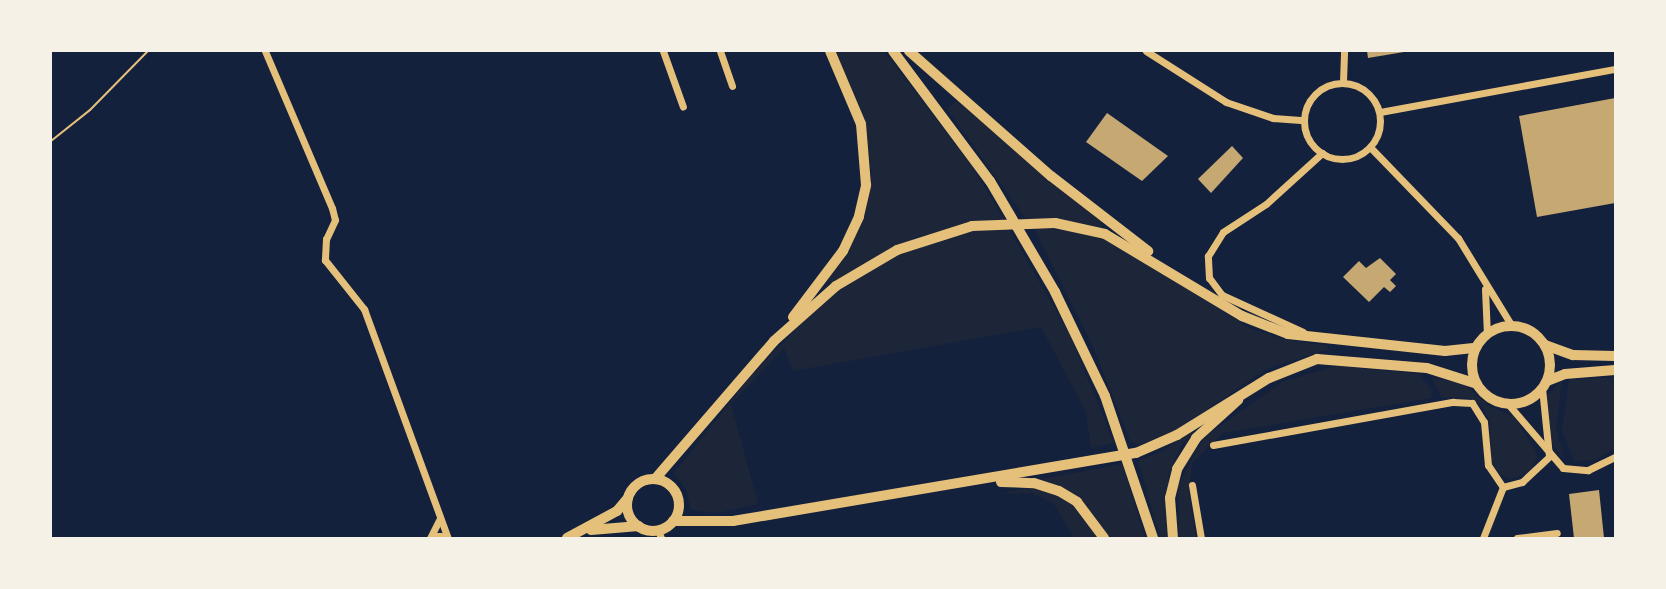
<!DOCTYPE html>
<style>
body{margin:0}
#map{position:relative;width:1666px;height:589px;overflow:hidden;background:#14213d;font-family:"Work Sans",sans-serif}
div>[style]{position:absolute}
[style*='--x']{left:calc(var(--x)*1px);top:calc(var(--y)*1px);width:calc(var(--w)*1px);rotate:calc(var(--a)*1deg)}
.green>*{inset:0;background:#1d2539}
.building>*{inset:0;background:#c6a872}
.path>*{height:2px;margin:-1px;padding:0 1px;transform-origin:1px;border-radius:1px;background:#e5c07b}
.minor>*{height:7px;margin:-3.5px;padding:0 3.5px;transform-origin:3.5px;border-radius:3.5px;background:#e5c07b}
.minor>.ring{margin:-3.5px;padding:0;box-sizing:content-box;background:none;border:7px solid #e5c07b;border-radius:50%}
.primary>*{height:10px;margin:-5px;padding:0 5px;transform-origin:5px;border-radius:5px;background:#e5c07b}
.primary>.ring{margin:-5px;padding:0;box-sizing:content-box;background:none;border:10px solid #e5c07b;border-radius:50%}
span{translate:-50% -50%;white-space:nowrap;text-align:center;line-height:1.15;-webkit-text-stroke:6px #f6f1e7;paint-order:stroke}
.frame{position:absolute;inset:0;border:52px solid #f6f1e7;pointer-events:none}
</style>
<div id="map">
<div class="green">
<i style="clip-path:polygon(835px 51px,884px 51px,973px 168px,1004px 220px,916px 237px,833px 285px,827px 279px,859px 229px,872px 177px,864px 122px)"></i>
<i style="clip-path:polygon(956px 101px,1101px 220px,1101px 229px,1026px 219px,947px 109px)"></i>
<i style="clip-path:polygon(1007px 226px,1069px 333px,1114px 443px,1091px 448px,1086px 412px,1041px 327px,793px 371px,784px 348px,731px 404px,758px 504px,718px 513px,691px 510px,686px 489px,674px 473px,752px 375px,807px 317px,851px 281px,905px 250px,971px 230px)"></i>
<i style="clip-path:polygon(1033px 227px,1084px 233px,1109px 241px,1140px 256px,1247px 327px,1282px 339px,1328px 346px,1327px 350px,1268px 368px,1177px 430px,1138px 445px,1130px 441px,1092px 344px)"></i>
<i style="clip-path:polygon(1338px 366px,1418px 374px,1432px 390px,1431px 398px,1223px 433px,1192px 463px,1189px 494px,1196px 538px,1179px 538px,1178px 486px,1203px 438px,1284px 381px)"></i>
<i style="clip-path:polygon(1432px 377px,1465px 385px,1489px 406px,1514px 417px,1536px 451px,1537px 459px,1527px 474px,1511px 479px,1498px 473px,1491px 459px,1490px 422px,1481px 405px,1469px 398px,1441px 397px)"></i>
<i style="clip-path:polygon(1615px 377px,1615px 448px,1596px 460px,1574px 461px,1562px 430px,1569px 380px)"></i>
<i style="clip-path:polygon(1562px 380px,1556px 427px,1564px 460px,1550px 440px,1546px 397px)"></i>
<i style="clip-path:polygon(1202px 422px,1181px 446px,1168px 475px,1169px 538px,1160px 538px,1138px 460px,1161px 452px)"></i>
<i style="clip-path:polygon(1122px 464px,1145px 538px,1109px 538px,1076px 496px,1042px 479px)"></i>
<i style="clip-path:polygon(1031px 487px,1053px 493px,1074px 506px,1099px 538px,1074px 538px,1054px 504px,1032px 493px,999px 494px)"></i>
</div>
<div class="building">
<i style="clip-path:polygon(1367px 51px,1404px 51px,1404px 52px,1368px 58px)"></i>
<i style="clip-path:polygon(1615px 98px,1615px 203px,1537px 217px,1519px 116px)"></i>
<i style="clip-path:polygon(1107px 113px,1168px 156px,1142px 181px,1086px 142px)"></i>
<i style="clip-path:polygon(1232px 146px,1243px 158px,1211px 193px,1198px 179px)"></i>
<i style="clip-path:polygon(1380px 258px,1396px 274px,1390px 280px,1396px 286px,1390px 292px,1384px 287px,1369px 302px,1343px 277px,1359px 261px,1366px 268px)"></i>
<i style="clip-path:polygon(1599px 490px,1604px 538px,1574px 538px,1569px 494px)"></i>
</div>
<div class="path">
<i style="--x:51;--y:141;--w:50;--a:-38.5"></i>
<i style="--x:90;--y:110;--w:83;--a:-45.5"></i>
</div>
<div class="minor">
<i style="--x:265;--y:51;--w:171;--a:66.9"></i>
<i style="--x:332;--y:208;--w:12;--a:76"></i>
<i style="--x:335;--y:220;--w:21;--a:115"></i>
<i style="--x:326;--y:239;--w:21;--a:93"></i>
<i style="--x:325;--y:260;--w:63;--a:51.5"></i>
<i style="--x:364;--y:309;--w:244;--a:69.9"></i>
<i style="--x:663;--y:51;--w:59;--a:70.3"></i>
<i style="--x:720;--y:51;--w:37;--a:71"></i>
<i style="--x:1146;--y:51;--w:95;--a:32.5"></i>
<i style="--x:1226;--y:102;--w:50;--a:18.8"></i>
<i style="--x:1273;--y:118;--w:31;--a:4"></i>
<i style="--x:1343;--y:82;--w:31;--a:-88"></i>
<i class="ring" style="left:1304px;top:83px;width:69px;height:69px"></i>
<i style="--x:1380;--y:112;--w:239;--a:-10.4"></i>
<i style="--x:1370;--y:147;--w:127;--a:46"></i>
<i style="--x:1458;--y:238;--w:103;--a:58.5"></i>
<i style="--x:1485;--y:289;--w:45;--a:87.5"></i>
<i style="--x:1303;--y:332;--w:89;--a:-155.4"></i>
<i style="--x:1222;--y:295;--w:21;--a:-127"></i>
<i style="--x:1209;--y:278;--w:22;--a:-93"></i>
<i style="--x:1208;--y:256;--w:28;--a:-58"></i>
<i style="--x:1223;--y:232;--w:51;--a:-33.1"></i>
<i style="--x:1266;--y:204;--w:76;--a:-42.3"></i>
<i style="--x:1542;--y:388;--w:68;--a:84.1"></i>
<i style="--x:1508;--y:404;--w:84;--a:49.3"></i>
<i style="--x:1563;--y:468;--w:25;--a:5"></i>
<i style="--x:1588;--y:470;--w:30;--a:-26"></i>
<i style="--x:1213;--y:445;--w:244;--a:-10.2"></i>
<i style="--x:1453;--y:402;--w:19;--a:3"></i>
<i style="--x:1472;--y:403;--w:22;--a:58"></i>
<i style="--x:1484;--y:422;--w:43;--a:84.7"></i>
<i style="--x:1488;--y:465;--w:27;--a:56"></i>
<i style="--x:1192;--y:485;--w:54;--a:80.4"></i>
<i style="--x:658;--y:530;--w:9;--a:69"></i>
<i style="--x:430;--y:538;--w:20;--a:-63"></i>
<i style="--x:1483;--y:538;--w:55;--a:-68.6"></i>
<i style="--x:1503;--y:487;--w:20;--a:-15"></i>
<i style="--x:1522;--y:482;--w:37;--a:-43"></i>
<i style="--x:1517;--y:538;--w:40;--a:-7.1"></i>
</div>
<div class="primary">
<i style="--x:893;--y:51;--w:162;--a:53.3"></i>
<i style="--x:990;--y:181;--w:129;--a:59.6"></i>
<i style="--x:1055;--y:292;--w:115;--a:64.3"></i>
<i style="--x:1105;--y:396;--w:150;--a:71.3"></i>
<i style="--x:909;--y:51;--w:189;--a:41.4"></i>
<i style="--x:1051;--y:176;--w:123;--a:37.7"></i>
<i style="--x:793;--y:317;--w:83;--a:-52.9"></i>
<i style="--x:843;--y:251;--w:38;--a:-65"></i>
<i style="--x:859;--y:216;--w:32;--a:-77"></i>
<i style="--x:866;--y:185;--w:61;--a:-94.7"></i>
<i style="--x:861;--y:124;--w:79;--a:-113"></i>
<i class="ring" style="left:1472px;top:326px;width:68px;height:68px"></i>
<i style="--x:1545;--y:345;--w:30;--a:20"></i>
<i style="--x:1573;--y:355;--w:42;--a:1.4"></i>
<i style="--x:1547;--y:381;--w:19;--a:-21"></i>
<i style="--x:1565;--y:374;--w:50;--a:-4.6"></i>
<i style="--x:655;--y:479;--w:182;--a:-49.2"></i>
<i style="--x:774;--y:341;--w:83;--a:-41.6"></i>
<i style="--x:836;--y:286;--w:71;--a:-30.5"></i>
<i style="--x:897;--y:250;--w:79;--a:-17.7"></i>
<i style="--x:972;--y:226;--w:83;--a:-2.1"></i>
<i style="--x:1055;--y:223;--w:51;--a:12.4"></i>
<i style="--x:1105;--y:234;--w:160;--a:30.9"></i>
<i style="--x:1242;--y:316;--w:49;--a:21.4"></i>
<i style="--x:1288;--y:334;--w:158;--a:6.2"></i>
<i style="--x:1445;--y:351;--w:31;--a:-6"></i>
<i class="ring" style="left:627px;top:479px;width:42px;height:42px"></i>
<i style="--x:1001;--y:482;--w:33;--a:2"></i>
<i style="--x:1034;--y:483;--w:26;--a:18"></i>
<i style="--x:1059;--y:491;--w:21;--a:31"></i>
<i style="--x:1077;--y:502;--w:45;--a:53.1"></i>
<i style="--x:673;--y:521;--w:60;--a:0"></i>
<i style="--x:733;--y:521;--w:409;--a:-9.6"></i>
<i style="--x:1136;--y:453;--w:45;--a:-23.7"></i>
<i style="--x:1177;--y:435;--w:108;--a:-31.8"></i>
<i style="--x:1269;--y:378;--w:52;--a:-21.6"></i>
<i style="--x:1317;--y:359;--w:110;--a:4.7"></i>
<i style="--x:1427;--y:368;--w:52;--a:17.7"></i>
<i style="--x:591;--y:530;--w:48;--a:-4.8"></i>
<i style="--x:436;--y:538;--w:8;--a:0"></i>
<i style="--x:567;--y:538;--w:57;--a:-28.4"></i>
<i style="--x:617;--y:511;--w:17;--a:-50"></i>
<i style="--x:1173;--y:538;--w:40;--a:-94.3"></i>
<i style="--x:1170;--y:498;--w:30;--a:-76"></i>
<i style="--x:1177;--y:469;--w:36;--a:-58"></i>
<i style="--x:1196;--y:438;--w:57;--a:-42.1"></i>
</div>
<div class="frame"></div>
</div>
